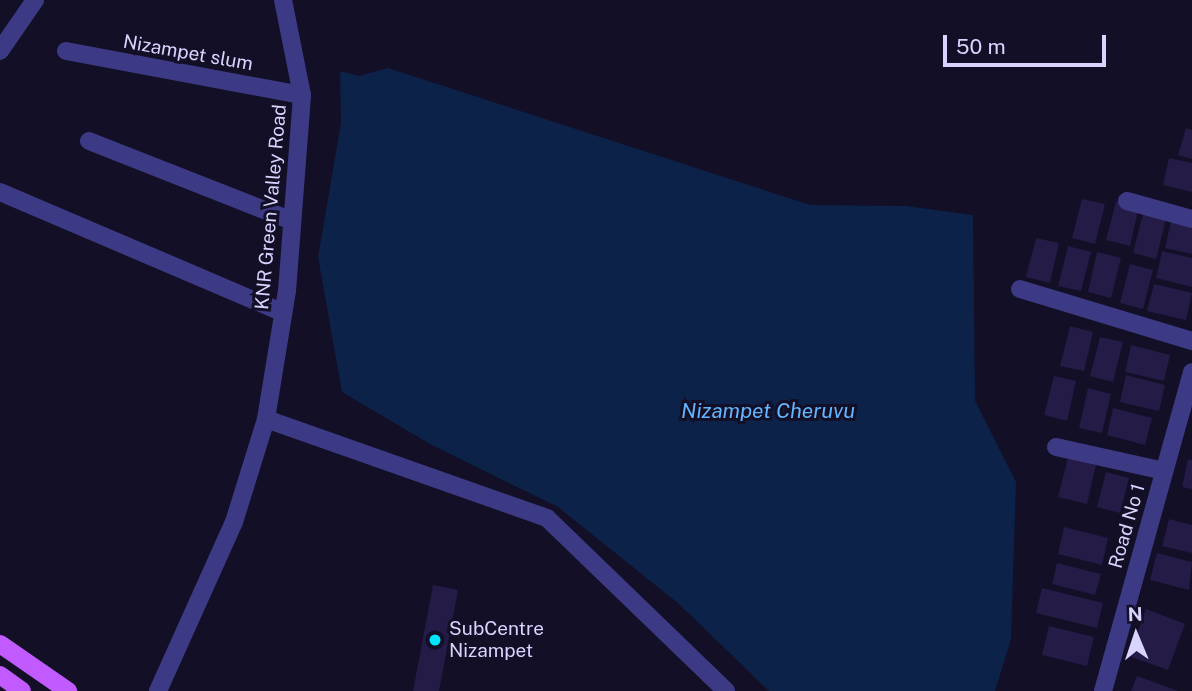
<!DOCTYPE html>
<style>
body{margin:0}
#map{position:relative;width:1192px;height:691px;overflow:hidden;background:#130f26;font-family:"Public Sans",sans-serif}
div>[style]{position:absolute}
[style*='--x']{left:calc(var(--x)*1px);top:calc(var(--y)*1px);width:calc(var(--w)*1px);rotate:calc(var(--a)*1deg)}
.water>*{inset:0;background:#0c2248}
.building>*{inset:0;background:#241b47}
.minor>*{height:18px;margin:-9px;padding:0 9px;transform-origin:9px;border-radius:9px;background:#3d3a85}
.major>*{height:18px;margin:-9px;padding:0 9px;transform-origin:9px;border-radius:9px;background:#c25bff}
.dots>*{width:19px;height:19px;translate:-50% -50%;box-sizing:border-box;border:4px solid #130f26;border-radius:50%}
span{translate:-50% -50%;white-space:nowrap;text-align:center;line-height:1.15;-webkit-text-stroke:6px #130f26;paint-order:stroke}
.street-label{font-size:19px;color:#d9d4ff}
.poi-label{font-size:19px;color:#d9d4ff}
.left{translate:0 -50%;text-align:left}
.water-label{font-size:21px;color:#62b6ff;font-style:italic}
.north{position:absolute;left:1101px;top:600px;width:70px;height:70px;-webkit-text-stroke:5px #130f26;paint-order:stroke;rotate:358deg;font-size:19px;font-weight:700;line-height:28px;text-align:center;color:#d9d4ff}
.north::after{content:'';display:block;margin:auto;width:24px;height:32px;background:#d9d4ff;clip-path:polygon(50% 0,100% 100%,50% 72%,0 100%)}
.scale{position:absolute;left:943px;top:35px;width:163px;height:32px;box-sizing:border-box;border:4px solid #d9d4ff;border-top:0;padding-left:9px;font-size:21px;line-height:24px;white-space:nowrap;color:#d9d4ff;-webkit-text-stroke:5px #130f26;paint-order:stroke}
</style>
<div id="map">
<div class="water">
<i style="clip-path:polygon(388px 68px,810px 205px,906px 206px,973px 215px,975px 401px,1016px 482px,1011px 639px,995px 691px,769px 691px,679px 604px,558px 507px,430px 444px,342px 392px,318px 257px,341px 123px,340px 71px,359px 76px)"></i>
</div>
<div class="building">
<i style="clip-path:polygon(1186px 128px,1192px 130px,1192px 159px,1178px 155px)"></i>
<i style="clip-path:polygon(1169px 158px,1192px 163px,1192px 192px,1163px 185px)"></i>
<i style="clip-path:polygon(1082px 199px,1105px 204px,1095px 244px,1072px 238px)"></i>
<i style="clip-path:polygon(1116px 201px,1139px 206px,1130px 246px,1106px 240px)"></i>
<i style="clip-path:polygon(1143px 214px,1166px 219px,1156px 259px,1133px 253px)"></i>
<i style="clip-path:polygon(1171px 221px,1192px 226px,1192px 254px,1165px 248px)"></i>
<i style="clip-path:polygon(1036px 238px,1059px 243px,1050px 283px,1026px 277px)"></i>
<i style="clip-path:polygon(1068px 246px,1091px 252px,1081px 291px,1058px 286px)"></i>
<i style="clip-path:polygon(1162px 251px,1192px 258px,1192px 287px,1156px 278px)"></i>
<i style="clip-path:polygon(1097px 252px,1121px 258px,1111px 298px,1088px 292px)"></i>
<i style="clip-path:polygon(1130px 264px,1153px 270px,1143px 309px,1120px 303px)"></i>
<i style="clip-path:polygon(1154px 284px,1192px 293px,1186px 320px,1147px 311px)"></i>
<i style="clip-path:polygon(1070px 326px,1093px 332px,1084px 371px,1060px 366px)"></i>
<i style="clip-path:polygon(1100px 337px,1123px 342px,1113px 382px,1090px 376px)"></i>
<i style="clip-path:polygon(1131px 345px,1170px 355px,1164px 381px,1125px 372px)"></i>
<i style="clip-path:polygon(1126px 375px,1165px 385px,1159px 411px,1120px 402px)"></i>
<i style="clip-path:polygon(1054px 376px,1076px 381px,1067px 421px,1044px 415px)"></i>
<i style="clip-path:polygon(1088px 388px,1111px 394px,1102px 433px,1079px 428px)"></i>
<i style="clip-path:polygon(1113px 408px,1152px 418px,1145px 445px,1107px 435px)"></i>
<i style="clip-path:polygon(1068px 458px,1096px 465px,1087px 504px,1058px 497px)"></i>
<i style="clip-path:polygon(1188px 459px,1192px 460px,1192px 489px,1182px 487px)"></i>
<i style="clip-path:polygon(1106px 472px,1129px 478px,1120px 513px,1097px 507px)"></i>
<i style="clip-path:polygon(1169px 519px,1192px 525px,1192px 553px,1162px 546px)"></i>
<i style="clip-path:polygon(1064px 527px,1108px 538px,1102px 565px,1058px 554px)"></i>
<i style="clip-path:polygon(1157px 553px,1192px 562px,1189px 590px,1150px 580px)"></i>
<i style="clip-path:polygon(1057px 563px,1101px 574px,1095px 595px,1052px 584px)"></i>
<i style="clip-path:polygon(433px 585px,458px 590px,439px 691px,413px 691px)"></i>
<i style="clip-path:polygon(1042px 588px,1103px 603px,1097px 628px,1036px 613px)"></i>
<i style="clip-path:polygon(1146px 609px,1185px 624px,1168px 670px,1129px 656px)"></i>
<i style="clip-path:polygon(1049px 626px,1094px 637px,1087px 666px,1042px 655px)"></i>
<i style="clip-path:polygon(1137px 676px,1178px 691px,1131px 691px)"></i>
</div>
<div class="minor">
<i style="--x:0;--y:51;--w:62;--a:-55.5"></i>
<i style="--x:66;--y:51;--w:240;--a:10.6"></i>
<i style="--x:89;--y:141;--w:216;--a:21.5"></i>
<i style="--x:0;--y:192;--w:308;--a:23.1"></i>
<i style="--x:1127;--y:201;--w:67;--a:15.5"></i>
<i style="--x:1020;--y:289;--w:180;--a:16.8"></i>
<i style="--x:266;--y:419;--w:298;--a:19.4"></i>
<i style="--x:547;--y:518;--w:249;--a:44"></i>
<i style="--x:1056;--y:447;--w:111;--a:12.5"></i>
<i style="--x:158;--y:691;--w:185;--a:-65.8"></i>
<i style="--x:234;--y:522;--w:108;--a:-72.7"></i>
<i style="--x:266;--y:419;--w:130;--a:-80.7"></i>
<i style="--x:287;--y:291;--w:197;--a:-85.6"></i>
<i style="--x:302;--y:95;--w:97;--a:-101.3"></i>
<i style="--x:1103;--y:691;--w:331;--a:-74.4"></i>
</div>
<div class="major">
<i style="--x:0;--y:644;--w:83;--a:34.7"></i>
<i style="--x:0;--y:675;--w:27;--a:36"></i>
</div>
<div class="dots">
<i style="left:435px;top:640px;background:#00e5ff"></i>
</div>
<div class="street-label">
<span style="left:188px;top:53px;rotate:10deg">Nizampet slum</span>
<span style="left:271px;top:207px;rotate:-85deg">KNR Green Valley Road</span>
<span style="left:1127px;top:526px;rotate:-74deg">Road No 1</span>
</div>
<div class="poi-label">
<span class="left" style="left:449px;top:640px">SubCentre<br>Nizampet</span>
</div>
<div class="water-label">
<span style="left:768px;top:411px">Nizampet Cheruvu</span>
</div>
<div class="north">N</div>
<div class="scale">50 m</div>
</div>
